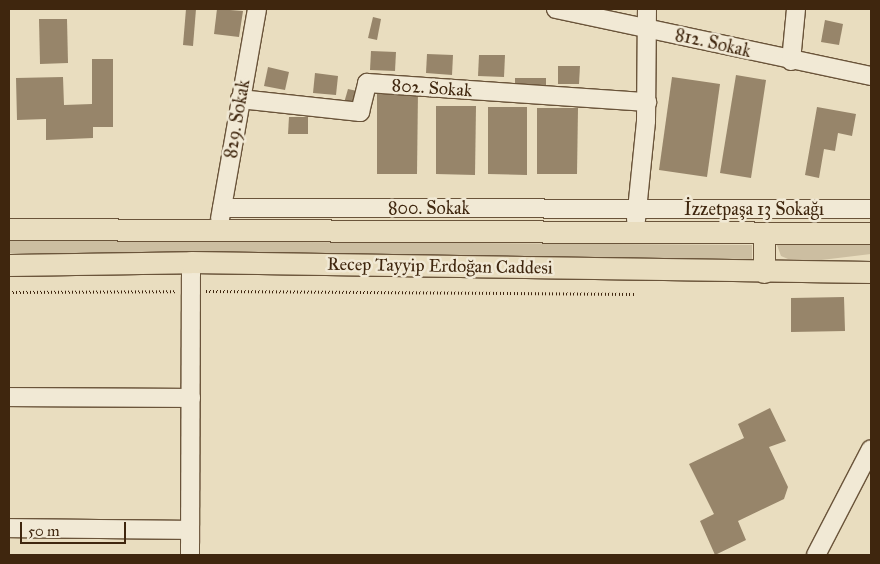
<!DOCTYPE html>
<meta charset="utf-8">
<style>
body{margin:0}
#map{position:relative;width:880px;height:564px;overflow:hidden;background:#e9ddbf;font-family:"IM FELL Great Primer",serif}
div>[style]{position:absolute}
[style*='--x']{left:calc(var(--x)*1px);top:calc(var(--y)*1px);width:calc(var(--w)*1px);rotate:calc(var(--a)*1deg)}
.green>*{inset:0;background:#ccbea1}
.building>*{inset:0;background:#97856a}
.path>*{height:2.5px;margin-top:-1.25px;transform-origin:0;background:repeating-linear-gradient(90deg,#3f260e 0 1px,transparent 0 3.5px)}
.roads{filter:drop-shadow(1px 0 #6a543a) drop-shadow(-1px 0 #6a543a) drop-shadow(0 1px #6a543a) drop-shadow(0 -1px #6a543a)}
.minor>*{height:18px;margin:-9px;padding:0 9px;transform-origin:9px;border-radius:9px;background:#f1e9d5}
.major>*{height:21px;margin:-10.5px;padding:0 10.5px;transform-origin:10.5px;border-radius:10.5px;background:#e9ddbf}
span{translate:-50% -50%;white-space:nowrap;text-align:center;line-height:1.15;-webkit-text-stroke:5px #f1e9d5;paint-order:stroke}
.street-label{font-size:18px;color:#3f260e}
.frame{position:absolute;inset:0;border:10px solid #3f260e;pointer-events:none}
.scale{position:absolute;left:20px;top:522px;width:106px;height:22px;box-sizing:border-box;border:2px solid #3f260e;border-top:0;padding-left:6px;font-size:15px;line-height:18px;white-space:nowrap;color:#3f260e;-webkit-text-stroke:4px #f1e9d5;paint-order:stroke}
</style>
<div id="map">
<div class="green">
<i style="clip-path:polygon(9px 240px,752px 245px,752px 259px,9px 253px)"></i>
<i style="clip-path:polygon(871px 244px,871px 254px,813px 261px,788px 259px,781px 256px,777px 245px)"></i>
</div>
<div class="building">
<i style="clip-path:polygon(186px 9px,196px 9px,193px 46px,183px 45px)"></i>
<i style="clip-path:polygon(217px 9px,243px 11px,239px 37px,214px 34px)"></i>
<i style="clip-path:polygon(373px 17px,381px 19px,377px 40px,368px 38px)"></i>
<i style="clip-path:polygon(39px 19px,67px 19px,68px 63px,40px 64px)"></i>
<i style="clip-path:polygon(825px 20px,843px 24px,839px 45px,821px 42px)"></i>
<i style="clip-path:polygon(371px 51px,396px 52px,395px 71px,370px 70px)"></i>
<i style="clip-path:polygon(427px 54px,453px 55px,452px 75px,426px 73px)"></i>
<i style="clip-path:polygon(479px 55px,505px 55px,504px 77px,478px 76px)"></i>
<i style="clip-path:polygon(92px 59px,113px 59px,113px 127px,93px 127px,93px 138px,46px 140px,46px 119px,17px 120px,16px 78px,63px 77px,64px 105px,92px 104px)"></i>
<i style="clip-path:polygon(558px 66px,580px 66px,579px 84px,558px 84px)"></i>
<i style="clip-path:polygon(268px 67px,289px 72px,285px 90px,264px 86px)"></i>
<i style="clip-path:polygon(315px 73px,338px 76px,336px 95px,313px 93px)"></i>
<i style="clip-path:polygon(736px 75px,766px 80px,751px 178px,720px 173px)"></i>
<i style="clip-path:polygon(672px 77px,720px 84px,707px 177px,659px 170px)"></i>
<i style="clip-path:polygon(515px 78px,546px 78px,546px 86px,515px 85px)"></i>
<i style="clip-path:polygon(348px 89px,357px 91px,353px 105px,344px 103px)"></i>
<i style="clip-path:polygon(377px 90px,418px 90px,417px 174px,377px 174px)"></i>
<i style="clip-path:polygon(436px 106px,476px 106px,475px 175px,436px 174px)"></i>
<i style="clip-path:polygon(488px 107px,527px 107px,527px 175px,488px 174px)"></i>
<i style="clip-path:polygon(817px 107px,856px 114px,852px 136px,838px 133px,835px 151px,824px 149px,819px 178px,805px 175px)"></i>
<i style="clip-path:polygon(537px 108px,578px 108px,577px 174px,537px 174px)"></i>
<i style="clip-path:polygon(289px 117px,308px 117px,308px 134px,288px 134px)"></i>
<i style="clip-path:polygon(844px 297px,845px 331px,791px 332px,791px 298px)"></i>
<i style="clip-path:polygon(770px 408px,786px 441px,769px 447px,788px 487px,784px 499px,738px 521px,746px 540px,715px 555px,700px 521px,714px 514px,689px 464px,744px 438px,738px 424px)"></i>
</div>
<div class="path">
<i style="--x:206;--y:291;--w:428;--a:0.4"></i>
<i style="--x:9;--y:292;--w:166;--a:-0.3"></i>
</div>
<div class="roads">
<div class="minor">
<i style="--x:556;--y:9;--w:322;--a:12"></i>
<i style="--x:791;--y:61;--w:52;--a:-84.5"></i>
<i style="--x:240;--y:99;--w:121;--a:6.2"></i>
<i style="--x:360;--y:112;--w:30;--a:-76"></i>
<i style="--x:367;--y:83;--w:281;--a:3.9"></i>
<i style="--x:222;--y:208;--w:649;--a:0.09"></i>
<i style="--x:220;--y:219;--w:213;--a:-80"></i>
<i style="--x:636;--y:220;--w:100;--a:-84.2"></i>
<i style="--x:646;--y:121;--w:112;--a:-89.5"></i>
<i style="--x:9;--y:397;--w:182;--a:0.3"></i>
<i style="--x:9;--y:528;--w:181;--a:0.6"></i>
<i style="--x:190;--y:555;--w:293;--a:-89.8"></i>
<i style="--x:816;--y:555;--w:119;--a:-62.6"></i>
</div>
<div class="major">
<i style="--x:9;--y:229;--w:862;--a:0.27"></i>
<i style="--x:764;--y:234;--w:38;--a:90"></i>
<i style="--x:9;--y:265;--w:182;--a:-0.9"></i>
<i style="--x:191;--y:262;--w:680;--a:0.84"></i>
</div>
</div>
<div class="street-label">
<span style="left:713px;top:43px;rotate:13deg">812. Sokak</span>
<span style="left:432px;top:88px;rotate:4deg">802. Sokak</span>
<span style="left:237px;top:119px;rotate:-80deg">829. Sokak</span>
<span style="left:429px;top:208px">800. Sokak</span>
<span style="left:754px;top:209px">İzzetpaşa 13 Sokağı</span>
<span style="left:440px;top:266px;rotate:1deg">Recep Tayyip Erdoğan Caddesi</span>
</div>
<div class="frame"></div>
<div class="scale">50 m</div>
</div>
